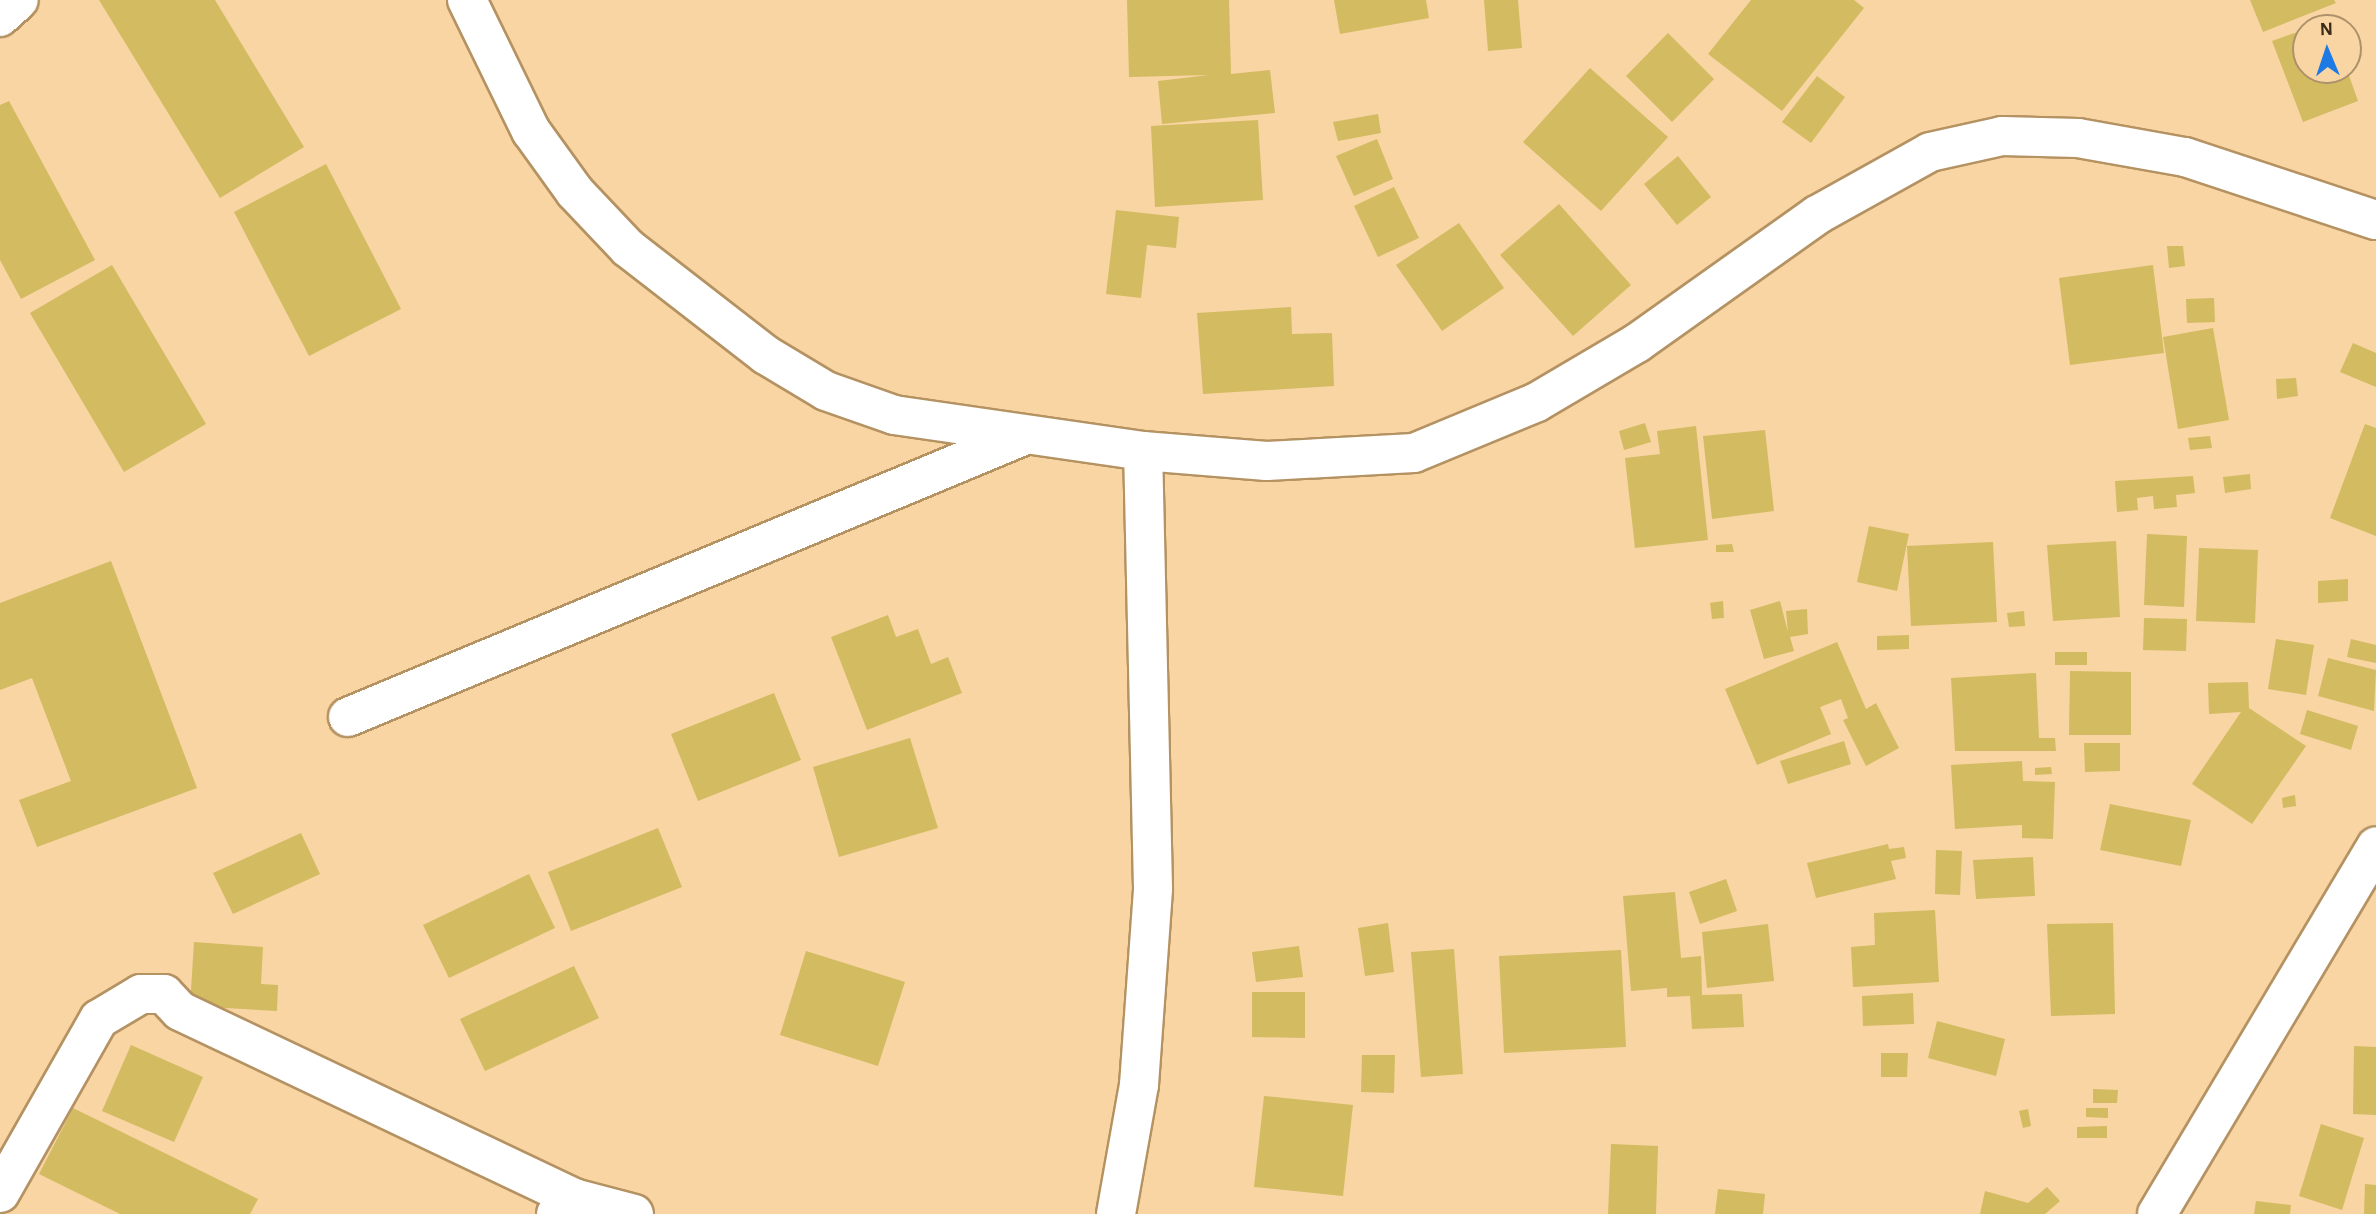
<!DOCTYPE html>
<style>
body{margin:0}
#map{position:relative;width:2376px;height:1214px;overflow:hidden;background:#f9d5a3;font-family:"Alegreya Sans",sans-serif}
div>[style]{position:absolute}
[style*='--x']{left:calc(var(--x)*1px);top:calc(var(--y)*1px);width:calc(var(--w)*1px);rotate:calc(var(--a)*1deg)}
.building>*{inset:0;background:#d2bb61}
.roads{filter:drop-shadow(2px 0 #b49262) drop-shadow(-2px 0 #b49262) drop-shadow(0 2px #b49262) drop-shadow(0 -2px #b49262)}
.minor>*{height:38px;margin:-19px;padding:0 19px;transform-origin:19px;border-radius:19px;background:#fff}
span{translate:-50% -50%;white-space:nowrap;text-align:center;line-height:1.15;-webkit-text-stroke:5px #f9d5a3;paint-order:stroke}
.north{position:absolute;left:2292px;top:14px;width:70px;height:70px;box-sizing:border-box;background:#f9d5a3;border:2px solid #ac916b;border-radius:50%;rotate:358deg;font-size:19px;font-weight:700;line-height:28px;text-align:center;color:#392b17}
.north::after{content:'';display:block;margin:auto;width:24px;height:32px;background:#1d79e3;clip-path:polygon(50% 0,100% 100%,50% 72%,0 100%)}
</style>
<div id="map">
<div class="building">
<i style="clip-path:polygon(99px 0,215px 0,304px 147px,220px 198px)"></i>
<i style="clip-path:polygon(1127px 0,1229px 0,1231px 74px,1270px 70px,1275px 113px,1162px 124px,1158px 81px,1209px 75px,1129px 77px)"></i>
<i style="clip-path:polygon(1334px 0,1426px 0,1429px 18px,1340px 34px)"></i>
<i style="clip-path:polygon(1484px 0,1518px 0,1522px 48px,1488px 51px)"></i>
<i style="clip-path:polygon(1751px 0,1854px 0,1864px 8px,1782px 111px,1708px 54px)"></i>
<i style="clip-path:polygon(2250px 0,2334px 0,2336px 3px,2263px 32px)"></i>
<i style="clip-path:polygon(2306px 29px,2306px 70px,2347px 70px,2358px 101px,2303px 122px,2272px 41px)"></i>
<i style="clip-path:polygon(1668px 33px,1714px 79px,1672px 122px,1626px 76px)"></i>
<i style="clip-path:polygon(1590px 68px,1668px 137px,1601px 211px,1523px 142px)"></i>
<i style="clip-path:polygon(1817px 76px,1845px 97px,1811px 143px,1782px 122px)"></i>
<i style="clip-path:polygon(9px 101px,95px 260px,21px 299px,0 260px,0 105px)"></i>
<i style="clip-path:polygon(1378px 114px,1381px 133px,1338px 141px,1333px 122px)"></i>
<i style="clip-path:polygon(1258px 120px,1263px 200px,1155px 207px,1151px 126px)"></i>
<i style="clip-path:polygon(1377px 139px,1393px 179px,1354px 196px,1336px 156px)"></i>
<i style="clip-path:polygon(1678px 156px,1711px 197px,1677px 225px,1644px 184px)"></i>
<i style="clip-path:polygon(326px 164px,401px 309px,309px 356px,234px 212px)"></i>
<i style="clip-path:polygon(1394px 187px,1419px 238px,1378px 257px,1354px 206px)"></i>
<i style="clip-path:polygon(1559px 204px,1631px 285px,1573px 336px,1500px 255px)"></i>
<i style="clip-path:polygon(1116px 210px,1179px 217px,1176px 248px,1147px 245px,1141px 298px,1106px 294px)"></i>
<i style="clip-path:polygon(1459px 223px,1504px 288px,1442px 331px,1396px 265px)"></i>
<i style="clip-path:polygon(2167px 246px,2183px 246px,2185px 266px,2169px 268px)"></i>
<i style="clip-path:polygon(112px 265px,206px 424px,124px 472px,30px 313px)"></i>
<i style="clip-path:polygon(2153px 265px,2164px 353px,2070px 365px,2059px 278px)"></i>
<i style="clip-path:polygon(2214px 298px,2215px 322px,2187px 323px,2186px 299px)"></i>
<i style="clip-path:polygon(1291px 307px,1292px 334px,1332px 333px,1334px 386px,1203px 394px,1197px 313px)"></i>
<i style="clip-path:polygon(2213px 328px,2229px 420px,2178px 429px,2163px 337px)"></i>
<i style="clip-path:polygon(2353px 343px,2376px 353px,2376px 387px,2340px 372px)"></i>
<i style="clip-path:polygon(2296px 378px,2298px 396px,2277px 399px,2276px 379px)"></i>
<i style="clip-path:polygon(1645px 423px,1651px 442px,1624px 450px,1619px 431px)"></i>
<i style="clip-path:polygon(2365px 424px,2376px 428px,2376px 536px,2330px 518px)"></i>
<i style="clip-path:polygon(1696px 426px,1708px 540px,1635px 548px,1625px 458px,1660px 454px,1657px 431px)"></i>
<i style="clip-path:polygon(1765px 430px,1774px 511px,1712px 519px,1703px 436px)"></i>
<i style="clip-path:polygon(2210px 436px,2212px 448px,2190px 450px,2188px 438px)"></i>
<i style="clip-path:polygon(2250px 474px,2251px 489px,2225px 493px,2223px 477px)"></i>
<i style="clip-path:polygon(2193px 476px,2195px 493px,2176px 495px,2177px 507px,2154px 509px,2153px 496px,2137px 498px,2138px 510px,2117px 512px,2115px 481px)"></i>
<i style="clip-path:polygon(1869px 526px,1909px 534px,1897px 591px,1857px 582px)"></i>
<i style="clip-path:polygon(2147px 534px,2187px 536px,2184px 607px,2144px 605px)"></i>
<i style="clip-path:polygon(2116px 541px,2120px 617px,2053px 621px,2047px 545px)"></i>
<i style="clip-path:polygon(1993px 542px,1997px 622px,1911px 626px,1907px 546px)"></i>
<i style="clip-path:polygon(1732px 544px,1734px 552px,1716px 552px,1716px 545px)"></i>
<i style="clip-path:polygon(2199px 548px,2258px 550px,2255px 623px,2196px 621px)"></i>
<i style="clip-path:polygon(111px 561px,197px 788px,37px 847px,19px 800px,71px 781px,32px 678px,0 690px,0 603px)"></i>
<i style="clip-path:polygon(2348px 579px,2348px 601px,2318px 603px,2318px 581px)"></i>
<i style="clip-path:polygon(1723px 601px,1724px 618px,1712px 619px,1710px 603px)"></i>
<i style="clip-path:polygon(1780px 601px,1788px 632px,1786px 611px,1807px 609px,1808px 634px,1790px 637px,1794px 651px,1764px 659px,1750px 610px)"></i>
<i style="clip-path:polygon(2024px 611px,2025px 626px,2009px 627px,2007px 613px)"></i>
<i style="clip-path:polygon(888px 615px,896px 637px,918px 629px,931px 664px,948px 657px,962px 693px,867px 730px,831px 637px)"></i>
<i style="clip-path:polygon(2144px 618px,2187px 619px,2186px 651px,2143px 650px)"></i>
<i style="clip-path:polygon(1909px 635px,1909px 649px,1877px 650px,1877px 636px)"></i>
<i style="clip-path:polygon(2276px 639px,2314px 645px,2306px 695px,2268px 689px)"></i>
<i style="clip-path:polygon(2351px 639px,2376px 645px,2376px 663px,2347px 657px)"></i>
<i style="clip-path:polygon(1837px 642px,1866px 709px,1876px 703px,1899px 748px,1866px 766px,1843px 720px,1848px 718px,1841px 699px,1820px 707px,1831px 734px,1757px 765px,1725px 689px)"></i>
<i style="clip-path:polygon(2055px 652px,2087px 652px,2087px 665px,2055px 665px)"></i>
<i style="clip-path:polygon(2328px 658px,2376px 670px,2374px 711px,2318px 696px)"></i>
<i style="clip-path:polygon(2070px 671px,2131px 672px,2131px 735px,2069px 735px)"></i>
<i style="clip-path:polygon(2036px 673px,2039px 738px,2055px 738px,2056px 751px,1955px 751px,1951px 678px)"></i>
<i style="clip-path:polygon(2248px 682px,2249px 708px,2306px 746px,2252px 824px,2192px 784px,2241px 712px,2209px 714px,2208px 683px)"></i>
<i style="clip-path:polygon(774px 693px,801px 760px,698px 801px,671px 734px)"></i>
<i style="clip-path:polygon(2307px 710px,2358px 726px,2351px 750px,2300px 734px)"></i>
<i style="clip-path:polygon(910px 738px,938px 828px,839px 857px,813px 767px)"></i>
<i style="clip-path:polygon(1844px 741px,1851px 764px,1788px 784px,1780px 761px)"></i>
<i style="clip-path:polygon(2084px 743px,2120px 743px,2120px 771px,2085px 772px)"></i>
<i style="clip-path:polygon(2022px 761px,2023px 781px,2055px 782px,2053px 839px,2022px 838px,2022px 825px,1955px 829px,1951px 765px)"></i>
<i style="clip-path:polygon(2051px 767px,2052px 774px,2035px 775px,2035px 768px)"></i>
<i style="clip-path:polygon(2295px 795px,2296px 806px,2283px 808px,2282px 798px)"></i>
<i style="clip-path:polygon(2110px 804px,2191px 820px,2181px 866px,2100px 850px)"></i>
<i style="clip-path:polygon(658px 828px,682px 887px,571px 931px,548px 872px)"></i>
<i style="clip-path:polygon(301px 833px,320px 874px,233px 914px,213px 873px)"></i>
<i style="clip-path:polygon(1888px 844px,1889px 849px,1904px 847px,1906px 858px,1891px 861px,1896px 879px,1816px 898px,1807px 863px)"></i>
<i style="clip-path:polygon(1936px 850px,1962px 851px,1960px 895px,1935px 894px)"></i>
<i style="clip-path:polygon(2033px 857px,2035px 896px,1976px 899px,1973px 860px)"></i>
<i style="clip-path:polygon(529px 874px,555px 928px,449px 978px,423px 925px)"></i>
<i style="clip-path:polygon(1726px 879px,1737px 911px,1700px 924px,1689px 892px)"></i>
<i style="clip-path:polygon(1675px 892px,1681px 958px,1701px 956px,1702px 995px,1742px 994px,1744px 1027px,1692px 1029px,1690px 996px,1667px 997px,1667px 988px,1631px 991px,1623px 896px)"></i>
<i style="clip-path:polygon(1935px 910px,1939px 982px,1853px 987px,1851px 947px,1875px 945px,1874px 913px)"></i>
<i style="clip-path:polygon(1388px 923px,1394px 972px,1365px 976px,1358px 928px)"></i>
<i style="clip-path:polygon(2113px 923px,2115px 1014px,2051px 1016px,2047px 924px)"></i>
<i style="clip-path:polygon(1768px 924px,1774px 981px,1707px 988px,1702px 932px)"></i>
<i style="clip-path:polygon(194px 942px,263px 947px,261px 984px,278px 985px,277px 1011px,190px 1006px)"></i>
<i style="clip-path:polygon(1299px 946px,1303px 977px,1256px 982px,1252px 952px)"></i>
<i style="clip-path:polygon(1454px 949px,1463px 1074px,1421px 1077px,1411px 952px)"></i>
<i style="clip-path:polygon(1621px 950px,1626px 1047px,1504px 1053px,1499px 956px)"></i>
<i style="clip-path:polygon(806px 951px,905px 982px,878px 1066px,780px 1035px)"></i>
<i style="clip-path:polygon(574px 966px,599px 1018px,485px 1071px,460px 1019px)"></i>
<i style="clip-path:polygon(1252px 992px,1305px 992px,1305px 1038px,1252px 1037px)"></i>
<i style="clip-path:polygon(1913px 993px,1914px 1024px,1863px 1026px,1862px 996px)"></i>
<i style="clip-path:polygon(1937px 1021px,2005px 1039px,1996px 1076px,1928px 1058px)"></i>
<i style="clip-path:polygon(131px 1045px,203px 1077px,174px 1142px,102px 1111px)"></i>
<i style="clip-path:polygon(2354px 1046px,2376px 1047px,2376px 1115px,2353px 1114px)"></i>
<i style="clip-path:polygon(1881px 1053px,1908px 1053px,1907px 1077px,1881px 1077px)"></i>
<i style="clip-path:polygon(1362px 1055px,1395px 1055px,1394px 1093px,1361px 1092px)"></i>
<i style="clip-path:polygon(2093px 1089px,2118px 1090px,2117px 1103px,2093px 1103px)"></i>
<i style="clip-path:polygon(1264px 1096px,1353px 1105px,1343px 1196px,1254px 1187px)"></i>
<i style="clip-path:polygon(73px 1108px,258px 1199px,250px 1214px,120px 1214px,39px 1174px)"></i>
<i style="clip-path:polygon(2086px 1108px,2108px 1108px,2108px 1118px,2086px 1117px)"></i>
<i style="clip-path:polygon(2028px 1109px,2031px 1126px,2023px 1128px,2019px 1111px)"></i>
<i style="clip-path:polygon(2321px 1124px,2364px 1138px,2342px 1210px,2299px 1196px)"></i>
<i style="clip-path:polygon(2107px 1126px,2107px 1138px,2077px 1138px,2077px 1127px)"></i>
<i style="clip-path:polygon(1611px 1144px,1658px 1146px,1656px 1214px,1608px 1214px)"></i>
<i style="clip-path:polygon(2365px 1184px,2376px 1185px,2376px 1214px,2364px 1214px)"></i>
<i style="clip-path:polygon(2047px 1187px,2060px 1201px,2045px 1214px,1980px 1214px,1985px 1191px,2028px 1203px)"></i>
<i style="clip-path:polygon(1718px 1189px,1765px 1194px,1763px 1214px,1715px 1214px)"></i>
<i style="clip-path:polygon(2256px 1201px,2291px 1205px,2290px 1214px,2254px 1214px)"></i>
</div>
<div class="roads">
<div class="minor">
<i style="--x:467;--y:0;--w:146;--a:64"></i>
<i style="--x:531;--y:131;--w:75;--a:54.2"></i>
<i style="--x:575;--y:192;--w:77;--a:46.6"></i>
<i style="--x:628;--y:248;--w:175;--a:37.8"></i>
<i style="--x:766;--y:355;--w:70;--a:31"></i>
<i style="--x:826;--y:391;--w:72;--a:19.4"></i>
<i style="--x:894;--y:415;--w:252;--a:8.2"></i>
<i style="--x:1143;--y:451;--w:124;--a:4.6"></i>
<i style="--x:1267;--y:461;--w:147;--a:-3.1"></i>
<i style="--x:1414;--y:453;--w:133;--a:-22.5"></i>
<i style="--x:1537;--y:402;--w:116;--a:-30.5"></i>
<i style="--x:1637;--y:343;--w:221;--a:-35.4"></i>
<i style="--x:1817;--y:215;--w:129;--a:-29.1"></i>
<i style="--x:1930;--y:152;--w:74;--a:-12.5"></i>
<i style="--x:2002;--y:136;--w:76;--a:1.5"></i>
<i style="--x:2078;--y:138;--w:109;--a:10.1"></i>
<i style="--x:2185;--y:157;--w:201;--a:18.3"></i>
<i style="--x:0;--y:17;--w:25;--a:-42"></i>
<i style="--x:348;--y:717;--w:731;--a:-22.6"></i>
<i style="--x:0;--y:1193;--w:200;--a:-60.4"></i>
<i style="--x:99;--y:1019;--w:49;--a:-30.8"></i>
<i style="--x:141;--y:994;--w:23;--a:0"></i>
<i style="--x:164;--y:994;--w:23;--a:47"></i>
<i style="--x:180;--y:1011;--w:436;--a:25.4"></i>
<i style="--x:556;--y:1214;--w:24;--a:-42"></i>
<i style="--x:574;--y:1198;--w:62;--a:14.9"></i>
<i style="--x:1116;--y:1214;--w:131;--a:-79.9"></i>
<i style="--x:1139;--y:1085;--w:197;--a:-85.9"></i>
<i style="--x:1153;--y:888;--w:437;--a:-91.3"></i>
<i style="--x:2157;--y:1214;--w:428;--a:-59.2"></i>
</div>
</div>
<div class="north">N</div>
</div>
